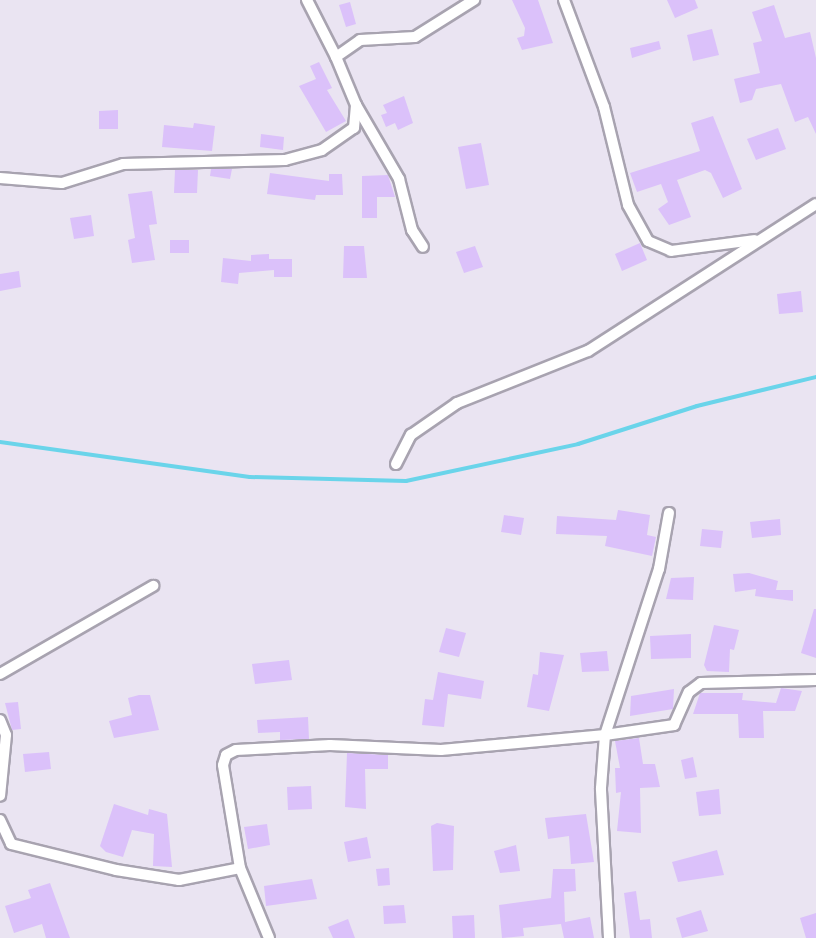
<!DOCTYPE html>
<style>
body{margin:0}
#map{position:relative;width:816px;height:938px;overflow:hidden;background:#eae4f2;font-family:"Times New Roman",serif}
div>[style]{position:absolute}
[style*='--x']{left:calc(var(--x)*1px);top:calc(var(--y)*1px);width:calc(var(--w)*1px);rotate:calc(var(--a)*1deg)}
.stream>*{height:4px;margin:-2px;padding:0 2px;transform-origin:2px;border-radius:2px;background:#6ad4ea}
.building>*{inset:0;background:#dbc1fa}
.roads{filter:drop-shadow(2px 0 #a8a3b0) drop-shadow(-2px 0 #a8a3b0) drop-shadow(0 2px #a8a3b0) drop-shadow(0 -2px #a8a3b0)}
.minor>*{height:10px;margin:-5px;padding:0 5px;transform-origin:5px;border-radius:5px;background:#fff}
span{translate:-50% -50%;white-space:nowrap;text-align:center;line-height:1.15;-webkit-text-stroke:4.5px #fff;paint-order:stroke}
</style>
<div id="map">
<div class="stream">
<i style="--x:0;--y:442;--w:252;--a:8"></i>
<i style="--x:250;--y:477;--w:156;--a:1.5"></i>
<i style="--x:406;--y:481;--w:176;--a:-12.1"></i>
<i style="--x:578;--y:444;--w:125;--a:-17.7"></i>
<i style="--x:697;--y:406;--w:122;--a:-13.7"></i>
</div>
<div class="building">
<i style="clip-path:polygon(512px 0,538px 0,553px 43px,522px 50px,517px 38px,524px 36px,525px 28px)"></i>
<i style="clip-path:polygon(667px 0,695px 0,698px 8px,675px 18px)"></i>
<i style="clip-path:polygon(350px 2px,356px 24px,346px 27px,339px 5px)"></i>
<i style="clip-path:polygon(774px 5px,785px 38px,810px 32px,816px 58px,816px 134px,808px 117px,795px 122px,781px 84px,756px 89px,752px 100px,740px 103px,734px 79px,760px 73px,753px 43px,762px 41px,752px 12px)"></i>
<i style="clip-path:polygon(712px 29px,719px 55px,693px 61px,687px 35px)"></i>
<i style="clip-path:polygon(659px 41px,661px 49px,632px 58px,630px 48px)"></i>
<i style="clip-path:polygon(319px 62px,332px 88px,327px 90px,346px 121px,326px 132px,299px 86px,316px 79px,310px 66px)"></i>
<i style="clip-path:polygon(404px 96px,413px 123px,398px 130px,395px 123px,386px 127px,381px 115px,387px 113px,383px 105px)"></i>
<i style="clip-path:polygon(118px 110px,118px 129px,99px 129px,99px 111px)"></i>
<i style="clip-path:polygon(713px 116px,742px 189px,723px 198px,711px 173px,705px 170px,677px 180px,691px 217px,669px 225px,658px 209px,668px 202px,661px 184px,637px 192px,630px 173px,700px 151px,691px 123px)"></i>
<i style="clip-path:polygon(194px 123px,215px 126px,212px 151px,162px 147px,164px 125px,193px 128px)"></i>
<i style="clip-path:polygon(778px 128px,786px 149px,756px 160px,747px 139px)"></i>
<i style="clip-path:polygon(261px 134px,284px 137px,283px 150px,260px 147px)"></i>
<i style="clip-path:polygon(481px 143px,489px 185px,466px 189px,458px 147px)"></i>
<i style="clip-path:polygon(211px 169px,232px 169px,230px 179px,210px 176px)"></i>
<i style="clip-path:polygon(175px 170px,198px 170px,197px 193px,174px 193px)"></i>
<i style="clip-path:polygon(270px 173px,329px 181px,329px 174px,342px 174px,343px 195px,316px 195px,315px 200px,267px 194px)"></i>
<i style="clip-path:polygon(388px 175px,395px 197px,377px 197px,377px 218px,362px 218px,362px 176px)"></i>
<i style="clip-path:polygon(152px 191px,157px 224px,149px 225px,155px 260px,132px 263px,128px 240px,135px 238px,128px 194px)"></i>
<i style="clip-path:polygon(91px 215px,94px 236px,74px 239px,70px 218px)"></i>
<i style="clip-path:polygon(170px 240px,189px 240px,189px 253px,170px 253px)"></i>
<i style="clip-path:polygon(640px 243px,647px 260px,622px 271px,615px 254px)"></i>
<i style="clip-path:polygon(344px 246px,364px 246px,367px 278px,343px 278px)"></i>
<i style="clip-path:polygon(475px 246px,483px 267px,464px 273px,456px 252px)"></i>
<i style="clip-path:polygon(269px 254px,269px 259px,292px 259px,292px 277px,274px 277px,274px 270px,239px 273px,238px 284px,221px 282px,223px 258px,251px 261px,251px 255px)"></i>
<i style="clip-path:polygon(19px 271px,21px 287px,0 291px,0 274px)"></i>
<i style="clip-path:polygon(801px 291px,803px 312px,779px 314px,777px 294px)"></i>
<i style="clip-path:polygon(618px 510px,650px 515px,647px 535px,656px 537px,652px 556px,605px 546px,607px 536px,556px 534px,557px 516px,616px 520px)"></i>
<i style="clip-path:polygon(504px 515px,524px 518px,521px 535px,501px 532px)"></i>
<i style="clip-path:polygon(780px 519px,781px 535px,752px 538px,750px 522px)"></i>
<i style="clip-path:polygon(702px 529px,723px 531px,721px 548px,700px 546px)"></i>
<i style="clip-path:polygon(749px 573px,778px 581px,776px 590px,793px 590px,793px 601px,755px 596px,756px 589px,735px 592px,733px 574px)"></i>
<i style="clip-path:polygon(694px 577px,693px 600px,666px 599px,671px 578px)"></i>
<i style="clip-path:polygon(814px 609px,816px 609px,816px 658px,801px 653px)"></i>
<i style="clip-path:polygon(714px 625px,739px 630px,734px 650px,730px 649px,729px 672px,707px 671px,704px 665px)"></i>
<i style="clip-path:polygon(446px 628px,466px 633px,459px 657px,439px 652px)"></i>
<i style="clip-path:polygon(691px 634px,691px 658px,651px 659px,650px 636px)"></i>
<i style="clip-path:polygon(607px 651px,609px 671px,582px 672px,580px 653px)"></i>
<i style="clip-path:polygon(540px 652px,564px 655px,549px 711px,527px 707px,533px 674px,538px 675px)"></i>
<i style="clip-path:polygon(289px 660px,292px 680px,255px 684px,252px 664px)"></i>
<i style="clip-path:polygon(438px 672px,484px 681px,481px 699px,448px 694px,444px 727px,422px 725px,425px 699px,433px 700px)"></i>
<i style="clip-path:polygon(781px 688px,802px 691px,795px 711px,763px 711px,764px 738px,739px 738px,738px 714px,693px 714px,700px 693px,743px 693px,742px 700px,776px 703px)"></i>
<i style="clip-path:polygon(674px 689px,673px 709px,630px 716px,631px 696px)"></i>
<i style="clip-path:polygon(139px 695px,150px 695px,159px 730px,114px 738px,109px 721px,132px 715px,128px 698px)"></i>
<i style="clip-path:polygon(18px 702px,21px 729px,12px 730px,5px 703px)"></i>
<i style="clip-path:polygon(308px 717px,309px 739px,280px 740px,280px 732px,258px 733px,257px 720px)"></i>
<i style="clip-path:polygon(639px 738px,643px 764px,655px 764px,660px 787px,640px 788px,641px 833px,617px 831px,621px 792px,616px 793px,615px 768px,620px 768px,615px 741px)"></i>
<i style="clip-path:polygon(49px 752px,51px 769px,25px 772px,23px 754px)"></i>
<i style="clip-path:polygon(347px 753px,388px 755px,388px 769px,365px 769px,366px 809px,345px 807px)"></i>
<i style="clip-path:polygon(693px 757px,697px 777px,685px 779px,681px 760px)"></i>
<i style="clip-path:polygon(311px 786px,312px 809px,288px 810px,287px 787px)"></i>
<i style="clip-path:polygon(719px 789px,721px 814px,699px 816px,696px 792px)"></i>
<i style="clip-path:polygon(114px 804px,148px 815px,149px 809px,167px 814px,172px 867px,153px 866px,154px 834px,132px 830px,123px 857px,106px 852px,100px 846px)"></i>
<i style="clip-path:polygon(586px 814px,594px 862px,571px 864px,569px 836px,548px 839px,545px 818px)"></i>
<i style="clip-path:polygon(437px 823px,454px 826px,453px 870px,433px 871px,431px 826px)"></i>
<i style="clip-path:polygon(267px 824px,270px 845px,248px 849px,244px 827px)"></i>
<i style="clip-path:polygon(367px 837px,371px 858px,348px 862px,344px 842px)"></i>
<i style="clip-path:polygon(516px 845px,520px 871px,500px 873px,494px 851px)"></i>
<i style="clip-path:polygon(717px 850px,724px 875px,678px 882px,672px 862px)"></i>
<i style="clip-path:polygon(389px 868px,390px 885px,378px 886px,376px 869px)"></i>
<i style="clip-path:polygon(553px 869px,575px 869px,576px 891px,564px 892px,565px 922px,590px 917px,594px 938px,564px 938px,561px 924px,523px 928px,524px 936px,502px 938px,499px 905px,551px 898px)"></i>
<i style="clip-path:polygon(312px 879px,317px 899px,266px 906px,264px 886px)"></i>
<i style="clip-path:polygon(50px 883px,70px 938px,46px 938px,42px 924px,14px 933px,5px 906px,31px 898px,28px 890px)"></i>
<i style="clip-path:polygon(636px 891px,640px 920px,650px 919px,652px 938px,630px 938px,624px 893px)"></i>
<i style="clip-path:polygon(404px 905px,406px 923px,384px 924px,383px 906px)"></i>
<i style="clip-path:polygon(701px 910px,708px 931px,682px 938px,676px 918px)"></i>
<i style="clip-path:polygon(816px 913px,816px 938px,806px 938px,800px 918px)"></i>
<i style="clip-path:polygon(474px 915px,475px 938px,453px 938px,452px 916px)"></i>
<i style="clip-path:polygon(348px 919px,355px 938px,333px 938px,328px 927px)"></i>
</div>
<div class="roads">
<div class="minor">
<i style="--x:307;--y:0;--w:64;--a:63"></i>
<i style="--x:336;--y:57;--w:29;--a:-35"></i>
<i style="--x:360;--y:40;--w:55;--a:-3.1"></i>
<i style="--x:415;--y:37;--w:70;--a:-32.1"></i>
<i style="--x:564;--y:0;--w:114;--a:69.5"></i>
<i style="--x:604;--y:107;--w:101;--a:76.2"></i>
<i style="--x:628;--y:205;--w:41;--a:60.9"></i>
<i style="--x:648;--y:241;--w:25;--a:23"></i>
<i style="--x:671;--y:251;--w:84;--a:-7.5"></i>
<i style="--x:356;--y:105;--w:86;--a:59.8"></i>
<i style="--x:399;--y:179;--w:53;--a:75.7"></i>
<i style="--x:412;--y:230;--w:20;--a:57"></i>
<i style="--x:0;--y:178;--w:62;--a:4.6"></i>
<i style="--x:62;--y:183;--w:64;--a:-17.3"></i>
<i style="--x:123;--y:164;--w:162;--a:-1.4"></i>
<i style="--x:285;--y:160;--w:38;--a:-15"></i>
<i style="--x:322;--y:150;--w:39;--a:-35"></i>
<i style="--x:354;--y:128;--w:23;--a:-85"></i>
<i style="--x:356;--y:105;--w:52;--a:-112.6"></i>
<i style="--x:396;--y:464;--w:33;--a:-63"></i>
<i style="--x:411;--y:435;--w:56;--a:-34.8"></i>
<i style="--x:457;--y:403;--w:141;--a:-21.7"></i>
<i style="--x:588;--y:351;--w:271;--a:-32.8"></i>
<i style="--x:0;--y:674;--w:177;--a:-29.9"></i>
<i style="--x:0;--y:720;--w:16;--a:68"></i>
<i style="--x:6;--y:735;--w:61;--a:95.6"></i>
<i style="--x:0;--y:820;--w:26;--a:65"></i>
<i style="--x:11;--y:844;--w:108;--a:13.9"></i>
<i style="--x:116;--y:870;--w:64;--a:9"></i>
<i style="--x:179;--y:880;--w:62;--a:-11.1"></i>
<i style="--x:269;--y:938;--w:76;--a:-112.5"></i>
<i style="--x:240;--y:868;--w:104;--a:-99.4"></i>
<i style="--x:223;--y:765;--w:10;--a:-73"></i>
<i style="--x:226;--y:755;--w:11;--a:-27"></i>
<i style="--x:236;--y:750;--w:94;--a:-3"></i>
<i style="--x:330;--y:745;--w:111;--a:2.6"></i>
<i style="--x:441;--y:750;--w:165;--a:-5.2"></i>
<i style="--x:605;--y:735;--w:70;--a:-8.2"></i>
<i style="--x:674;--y:725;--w:36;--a:-66"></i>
<i style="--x:689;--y:692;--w:15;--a:-37"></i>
<i style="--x:701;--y:683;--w:115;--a:-1.5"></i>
<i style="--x:609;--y:938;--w:150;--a:-93.1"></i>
<i style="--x:601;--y:788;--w:53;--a:-85.7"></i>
<i style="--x:605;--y:735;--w:175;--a:-72"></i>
<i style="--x:659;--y:569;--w:57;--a:-79.9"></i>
</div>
</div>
</div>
